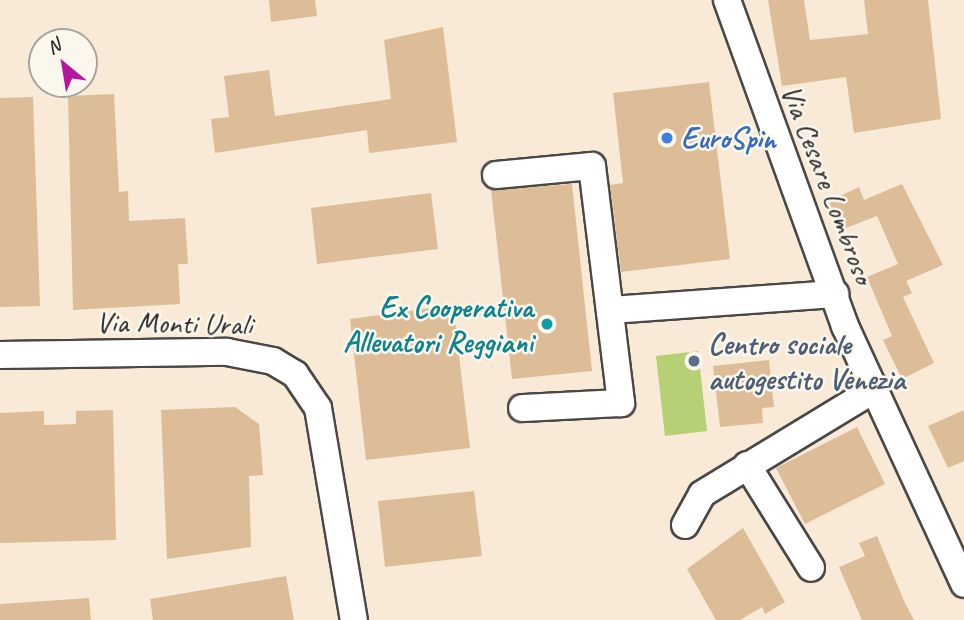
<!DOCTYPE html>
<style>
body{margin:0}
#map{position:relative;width:964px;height:620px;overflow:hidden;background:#f8ead6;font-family:Caveat,sans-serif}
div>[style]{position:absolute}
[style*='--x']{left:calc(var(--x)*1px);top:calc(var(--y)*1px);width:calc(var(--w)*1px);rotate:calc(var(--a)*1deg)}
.green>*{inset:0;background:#b5d075}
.building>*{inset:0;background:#dcbd98}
.roads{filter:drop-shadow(2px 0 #4a4845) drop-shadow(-2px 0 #4a4845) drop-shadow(0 2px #4a4845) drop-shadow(0 -2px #4a4845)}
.minor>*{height:26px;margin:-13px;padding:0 13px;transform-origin:13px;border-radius:13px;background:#fff}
.dots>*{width:19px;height:19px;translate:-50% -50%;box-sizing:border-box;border:4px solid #fbf7ec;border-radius:50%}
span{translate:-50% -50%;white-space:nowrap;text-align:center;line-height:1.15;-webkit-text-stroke:5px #fbf7ec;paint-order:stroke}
.shop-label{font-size:30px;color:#366cbe;font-weight:700}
.left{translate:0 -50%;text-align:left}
.street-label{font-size:30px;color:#2b2b2b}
.culture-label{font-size:30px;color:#0d838f;font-weight:700}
.right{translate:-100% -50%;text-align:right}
.service-label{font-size:30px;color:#4e5e75;font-weight:700}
.north{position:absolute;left:28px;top:28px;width:70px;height:70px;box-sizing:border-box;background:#fbf7ec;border:2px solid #a8a59f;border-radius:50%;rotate:330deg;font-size:19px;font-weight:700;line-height:28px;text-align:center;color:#2b2b2b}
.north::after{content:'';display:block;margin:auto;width:24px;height:32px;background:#b5179e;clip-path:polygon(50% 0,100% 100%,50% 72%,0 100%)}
</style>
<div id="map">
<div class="green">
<i style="clip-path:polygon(698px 351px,707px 431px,665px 436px,656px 356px)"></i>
</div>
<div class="building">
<i style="clip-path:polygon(269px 0,315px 0,317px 16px,271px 22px)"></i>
<i style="clip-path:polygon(768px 0,804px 0,810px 40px,868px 34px,864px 0,928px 0,941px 119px,854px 133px,846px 77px,782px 86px)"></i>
<i style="clip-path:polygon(443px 27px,457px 142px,369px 153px,367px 130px,215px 153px,211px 119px,229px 117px,224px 76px,269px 70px,275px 116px,391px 99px,384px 40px)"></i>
<i style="clip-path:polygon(709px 82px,730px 259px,621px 272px,610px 185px,623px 183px,613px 93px)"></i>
<i style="clip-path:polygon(114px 94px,119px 192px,128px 191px,129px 221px,185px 218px,188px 264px,178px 264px,180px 304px,73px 310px,68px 96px)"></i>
<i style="clip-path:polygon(33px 97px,40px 306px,0 307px,0 98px)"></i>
<i style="clip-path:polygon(572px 184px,592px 371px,512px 379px,491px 190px)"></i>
<i style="clip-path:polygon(902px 184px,943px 265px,906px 281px,912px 293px,903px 297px,934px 363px,902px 379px,883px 340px,892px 336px,867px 277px,898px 264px,877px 216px,841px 230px,829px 201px,859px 187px,864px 200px)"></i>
<i style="clip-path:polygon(431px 193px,438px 249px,317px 264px,311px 208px)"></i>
<i style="clip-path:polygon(453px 305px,470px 448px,366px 460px,350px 319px)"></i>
<i style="clip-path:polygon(769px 360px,774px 407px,762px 408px,763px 423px,720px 427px,713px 366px)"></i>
<i style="clip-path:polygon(235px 407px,259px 424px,263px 475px,249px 476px,251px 547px,167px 559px,161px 410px)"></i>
<i style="clip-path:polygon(113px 410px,116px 540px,0 543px,0 413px,44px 411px,44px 425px,76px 424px,76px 411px)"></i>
<i style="clip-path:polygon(964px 410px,964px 461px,948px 468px,928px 426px)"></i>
<i style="clip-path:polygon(857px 427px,885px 484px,805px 524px,776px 468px)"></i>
<i style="clip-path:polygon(474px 491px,482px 556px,385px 567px,378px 501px)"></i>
<i style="clip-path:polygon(743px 528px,785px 602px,765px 614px,762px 607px,740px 620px,716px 620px,687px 569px)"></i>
<i style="clip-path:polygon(877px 536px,904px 601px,914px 620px,862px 620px,839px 567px,865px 556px,859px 543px)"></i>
<i style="clip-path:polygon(286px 576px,294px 620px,153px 620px,150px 599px)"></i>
<i style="clip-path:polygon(89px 598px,91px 620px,0 620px,0 604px)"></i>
</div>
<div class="roads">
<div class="minor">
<i style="--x:727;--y:0;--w:347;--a:70.1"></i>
<i style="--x:845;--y:326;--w:284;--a:65.2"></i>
<i style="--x:496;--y:175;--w:96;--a:-5.4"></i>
<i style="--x:592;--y:166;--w:239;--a:83"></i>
<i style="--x:621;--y:403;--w:99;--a:177.1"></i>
<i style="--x:610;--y:310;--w:226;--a:-4.1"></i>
<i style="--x:0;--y:355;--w:227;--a:-0.8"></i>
<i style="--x:227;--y:352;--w:47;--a:11.1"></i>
<i style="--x:273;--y:361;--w:26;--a:31"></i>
<i style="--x:295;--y:374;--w:41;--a:55.9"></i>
<i style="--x:318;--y:408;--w:215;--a:80.4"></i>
<i style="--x:747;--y:465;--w:121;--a:58.1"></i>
<i style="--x:685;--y:525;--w:35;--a:-61"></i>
<i style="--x:702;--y:494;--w:204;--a:-31.3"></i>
</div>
</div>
<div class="dots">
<i style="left:667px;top:138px;background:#3f7fe0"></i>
<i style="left:547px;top:324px;background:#0f9aa8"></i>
<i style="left:694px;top:361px;background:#5c6f8a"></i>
</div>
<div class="shop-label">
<span class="left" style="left:681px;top:138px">EuroSpin</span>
</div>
<div class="street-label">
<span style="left:828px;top:184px;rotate:69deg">Via Cesare Lombroso</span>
<span style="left:174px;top:323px;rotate:1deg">Via Monti Urali</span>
</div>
<div class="culture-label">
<span class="right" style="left:533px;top:324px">Ex Cooperativa<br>Allevatori Reggiani</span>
</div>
<div class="service-label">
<span class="left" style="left:708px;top:361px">Centro sociale<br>autogestito Venezia</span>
</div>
<div class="north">N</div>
</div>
